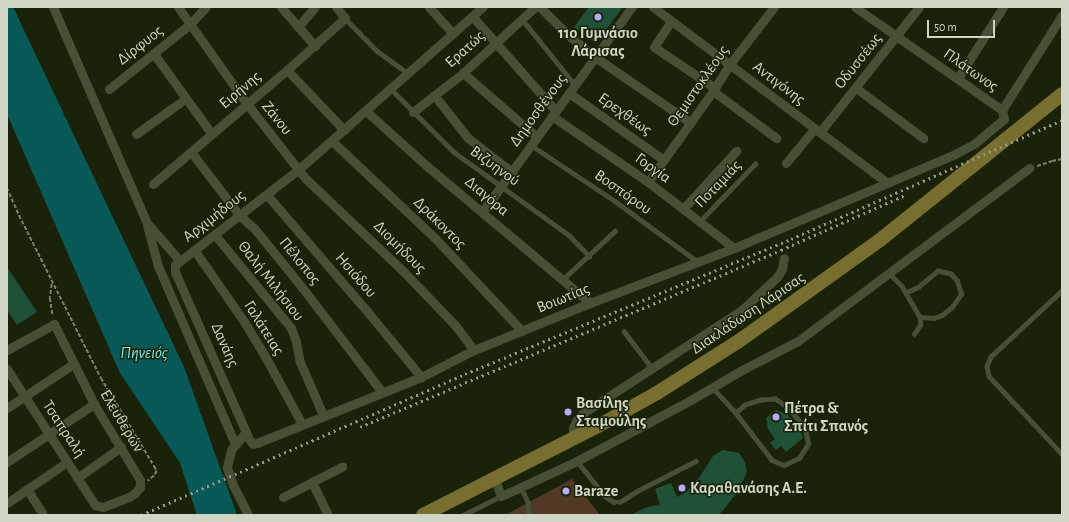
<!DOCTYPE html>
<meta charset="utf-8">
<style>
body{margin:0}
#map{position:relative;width:1069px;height:522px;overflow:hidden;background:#1a230a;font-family:"Alegreya Sans",sans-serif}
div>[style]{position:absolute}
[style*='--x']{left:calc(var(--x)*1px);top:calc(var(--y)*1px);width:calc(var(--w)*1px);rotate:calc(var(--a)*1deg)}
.green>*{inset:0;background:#513925}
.water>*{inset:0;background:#085957}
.building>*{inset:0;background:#1e5138}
.path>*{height:1.5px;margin-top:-0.75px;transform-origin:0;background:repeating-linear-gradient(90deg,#79816d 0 4px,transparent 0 6px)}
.lane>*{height:4.5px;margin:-2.25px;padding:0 2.25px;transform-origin:2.25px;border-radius:2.25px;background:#455035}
.street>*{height:9px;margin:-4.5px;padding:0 4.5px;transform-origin:4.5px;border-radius:4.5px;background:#455035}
.primary>*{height:14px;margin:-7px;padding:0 7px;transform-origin:7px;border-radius:7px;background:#776e2f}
.rail>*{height:2.5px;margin-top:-1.25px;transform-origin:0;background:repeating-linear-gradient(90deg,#929a87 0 2px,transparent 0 6px)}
.dots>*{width:11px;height:11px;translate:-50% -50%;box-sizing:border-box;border:2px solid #1a230a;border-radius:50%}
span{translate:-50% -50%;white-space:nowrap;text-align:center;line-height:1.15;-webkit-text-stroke:3px #1a230a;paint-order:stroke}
.poi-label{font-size:16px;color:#cfd6c6;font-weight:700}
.left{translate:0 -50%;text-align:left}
.street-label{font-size:16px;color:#cfd6c6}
.water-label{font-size:17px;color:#7ce8e3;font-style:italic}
.frame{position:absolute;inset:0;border:8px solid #cfd6c6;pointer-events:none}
.scale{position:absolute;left:927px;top:20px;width:68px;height:18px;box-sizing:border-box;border:2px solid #cfd6c6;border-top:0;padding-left:5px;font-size:12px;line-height:14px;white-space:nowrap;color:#cfd6c6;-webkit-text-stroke:3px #1a230a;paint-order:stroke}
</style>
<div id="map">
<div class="green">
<i style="clip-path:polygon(572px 479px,600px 515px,505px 515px)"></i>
</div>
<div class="water">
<i style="clip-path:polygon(7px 7px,13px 7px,184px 367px,237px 515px,197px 515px,180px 463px,120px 373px,7px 114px)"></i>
</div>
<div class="building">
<i style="clip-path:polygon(589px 7px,623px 7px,596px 43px,574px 27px)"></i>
<i style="clip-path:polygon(7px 267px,37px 312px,17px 325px,7px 310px)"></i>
<i style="clip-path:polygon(776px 410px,787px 414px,802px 434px,803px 438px,786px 452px,781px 446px,776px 450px,770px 443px,775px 439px,768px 429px,766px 418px)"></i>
<i style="clip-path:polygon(723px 450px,739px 453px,745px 462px,747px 472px,737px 493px,719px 515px,631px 515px,647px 507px,660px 505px,655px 489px,671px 483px,677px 497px,686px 492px,699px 478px,713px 456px)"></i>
</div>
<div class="path">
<i style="--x:1037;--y:166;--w:16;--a:-18"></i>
<i style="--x:1052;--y:161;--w:10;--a:-11"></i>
<i style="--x:7;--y:188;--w:36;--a:66"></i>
<i style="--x:22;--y:221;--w:176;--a:63.3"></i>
<i style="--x:101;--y:378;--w:103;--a:58.9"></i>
<i style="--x:154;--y:466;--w:6;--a:59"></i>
<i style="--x:157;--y:471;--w:6;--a:121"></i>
<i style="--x:154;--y:476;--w:8;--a:140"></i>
<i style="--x:52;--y:284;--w:14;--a:98"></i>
<i style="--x:50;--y:298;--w:18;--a:81"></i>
</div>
<div class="lane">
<i style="--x:345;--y:18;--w:45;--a:45.9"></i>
<i style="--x:376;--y:50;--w:39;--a:36"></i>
<i style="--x:522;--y:19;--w:85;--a:51.2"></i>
<i style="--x:391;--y:89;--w:89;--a:45"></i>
<i style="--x:454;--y:152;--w:143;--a:35.9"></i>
<i style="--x:570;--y:236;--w:28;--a:46"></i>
<i style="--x:531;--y:145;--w:101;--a:33.7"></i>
<i style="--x:615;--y:201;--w:103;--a:36.3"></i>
<i style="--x:699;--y:222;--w:81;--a:-46"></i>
<i style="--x:890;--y:274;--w:17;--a:45"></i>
<i style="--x:902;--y:286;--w:36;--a:60"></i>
<i style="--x:920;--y:317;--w:14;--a:4"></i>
<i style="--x:934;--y:318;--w:9;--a:-21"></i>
<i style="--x:942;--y:315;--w:13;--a:-39"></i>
<i style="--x:952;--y:307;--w:16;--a:-55"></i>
<i style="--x:961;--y:294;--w:14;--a:-107"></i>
<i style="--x:957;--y:281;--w:9;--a:-131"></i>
<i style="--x:951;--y:274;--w:13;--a:-167"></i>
<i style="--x:938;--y:271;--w:25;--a:140"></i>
<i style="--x:919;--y:287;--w:14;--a:155"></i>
<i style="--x:562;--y:280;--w:72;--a:-42.8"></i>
<i style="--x:1062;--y:291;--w:97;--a:137.1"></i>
<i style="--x:991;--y:357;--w:10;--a:114"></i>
<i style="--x:987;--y:366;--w:10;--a:79"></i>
<i style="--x:989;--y:376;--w:107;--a:46.9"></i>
<i style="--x:624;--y:331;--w:46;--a:52.9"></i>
<i style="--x:914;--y:334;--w:11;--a:-56"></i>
<i style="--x:920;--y:325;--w:8;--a:-90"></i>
<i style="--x:712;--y:387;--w:35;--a:47"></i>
<i style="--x:736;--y:413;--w:59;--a:52.5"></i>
<i style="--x:772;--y:460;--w:13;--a:23"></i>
<i style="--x:784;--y:465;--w:17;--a:-25"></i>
<i style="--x:799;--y:458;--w:17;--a:-57"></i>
<i style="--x:808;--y:444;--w:16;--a:-101"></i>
<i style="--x:805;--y:428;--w:25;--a:-130"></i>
<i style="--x:789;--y:409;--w:17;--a:-144"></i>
<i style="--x:775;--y:399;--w:14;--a:176"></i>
<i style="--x:761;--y:400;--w:17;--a:163"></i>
<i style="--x:745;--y:405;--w:12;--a:138"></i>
<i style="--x:577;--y:461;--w:45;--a:51.3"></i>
<i style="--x:605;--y:496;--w:11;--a:34"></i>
<i style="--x:614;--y:502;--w:6;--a:0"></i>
<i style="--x:620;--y:502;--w:20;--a:-33"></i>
<i style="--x:637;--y:491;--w:66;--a:-27"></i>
<i style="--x:521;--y:487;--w:17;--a:65"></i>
<i style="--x:528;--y:502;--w:13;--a:86"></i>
<i style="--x:463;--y:515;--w:42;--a:-26.6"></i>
</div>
<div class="street">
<i style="--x:53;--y:7;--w:236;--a:66.5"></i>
<i style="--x:147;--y:223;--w:50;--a:49"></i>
<i style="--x:180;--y:261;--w:150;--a:-37.7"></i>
<i style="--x:299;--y:169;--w:245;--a:-41.4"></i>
<i style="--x:178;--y:7;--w:119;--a:54.6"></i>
<i style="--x:247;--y:104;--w:94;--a:51.9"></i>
<i style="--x:305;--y:178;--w:135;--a:43.5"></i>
<i style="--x:403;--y:271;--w:75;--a:46.1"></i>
<i style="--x:455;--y:325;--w:31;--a:53"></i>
<i style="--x:281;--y:7;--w:52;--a:48.9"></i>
<i style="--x:429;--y:7;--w:36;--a:48"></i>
<i style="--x:540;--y:7;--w:40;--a:45"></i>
<i style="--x:568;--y:35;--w:35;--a:39"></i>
<i style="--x:595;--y:57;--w:116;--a:34.5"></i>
<i style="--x:653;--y:7;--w:293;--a:36.9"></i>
<i style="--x:473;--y:17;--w:125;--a:48.6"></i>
<i style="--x:671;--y:21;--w:31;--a:123"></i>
<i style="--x:654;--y:47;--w:73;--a:33.9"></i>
<i style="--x:298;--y:27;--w:26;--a:-50"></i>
<i style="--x:154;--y:54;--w:97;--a:54.2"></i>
<i style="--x:287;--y:70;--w:83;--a:46.5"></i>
<i style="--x:463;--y:73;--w:98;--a:40.9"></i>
<i style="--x:958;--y:78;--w:84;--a:-57.6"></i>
<i style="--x:856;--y:88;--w:84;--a:36.7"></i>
<i style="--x:109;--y:89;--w:104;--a:-38.7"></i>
<i style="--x:190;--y:24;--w:23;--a:-47"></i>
<i style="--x:713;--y:91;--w:79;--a:36.7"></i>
<i style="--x:569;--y:93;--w:116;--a:35.2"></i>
<i style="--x:434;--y:95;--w:55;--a:51.7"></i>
<i style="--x:468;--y:138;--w:56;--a:37.7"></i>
<i style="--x:1002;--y:110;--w:112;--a:-57.7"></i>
<i style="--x:366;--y:111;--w:84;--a:42.1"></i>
<i style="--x:428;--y:167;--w:212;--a:40"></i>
<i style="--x:413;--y:112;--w:63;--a:-38"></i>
<i style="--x:463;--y:73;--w:98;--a:-42.5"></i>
<i style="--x:552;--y:116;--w:116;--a:34.5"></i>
<i style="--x:648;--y:182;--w:108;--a:37.5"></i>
<i style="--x:820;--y:132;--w:159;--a:-51.6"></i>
<i style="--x:136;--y:134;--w:60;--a:-35.5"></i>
<i style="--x:332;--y:141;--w:141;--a:43.3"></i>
<i style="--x:435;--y:238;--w:127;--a:46.9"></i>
<i style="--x:191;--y:152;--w:81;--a:52.6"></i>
<i style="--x:240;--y:216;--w:18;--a:41"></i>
<i style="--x:254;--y:228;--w:75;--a:51"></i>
<i style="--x:301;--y:286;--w:133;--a:52.6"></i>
<i style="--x:786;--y:163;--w:44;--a:-50.5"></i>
<i style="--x:648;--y:182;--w:112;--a:-54.5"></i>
<i style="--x:713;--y:91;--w:32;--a:-58"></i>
<i style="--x:730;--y:64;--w:72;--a:-52.3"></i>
<i style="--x:153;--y:184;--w:176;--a:-40.4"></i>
<i style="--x:287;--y:70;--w:78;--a:-41.9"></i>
<i style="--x:345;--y:18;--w:14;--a:-129"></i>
<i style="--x:267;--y:195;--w:152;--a:49.3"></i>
<i style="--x:366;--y:310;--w:87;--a:50.6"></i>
<i style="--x:683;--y:209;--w:79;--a:-47.6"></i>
<i style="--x:483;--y:211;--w:253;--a:-53.9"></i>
<i style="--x:147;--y:225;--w:42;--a:75"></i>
<i style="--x:158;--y:266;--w:194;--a:66.6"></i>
<i style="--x:215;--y:235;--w:120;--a:50.7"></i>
<i style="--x:291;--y:328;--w:15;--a:70"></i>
<i style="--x:296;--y:342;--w:20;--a:79"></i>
<i style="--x:300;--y:362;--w:58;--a:66.5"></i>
<i style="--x:195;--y:251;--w:88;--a:55.2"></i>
<i style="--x:245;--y:323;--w:41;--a:59"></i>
<i style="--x:266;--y:358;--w:75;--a:61.4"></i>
<i style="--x:180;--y:261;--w:6;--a:141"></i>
<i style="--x:175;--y:265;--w:7;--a:90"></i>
<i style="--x:175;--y:272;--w:183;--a:66.1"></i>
<i style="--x:249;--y:439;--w:6;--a:51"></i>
<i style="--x:253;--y:444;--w:4;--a:-14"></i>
<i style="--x:257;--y:443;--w:177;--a:-21.9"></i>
<i style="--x:421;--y:377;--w:59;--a:-27"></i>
<i style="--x:474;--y:350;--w:125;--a:-22.1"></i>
<i style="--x:590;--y:303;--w:154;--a:-20.9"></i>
<i style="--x:734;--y:248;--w:240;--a:-23"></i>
<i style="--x:955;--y:154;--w:21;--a:-28"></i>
<i style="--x:974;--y:144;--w:39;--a:-40"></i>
<i style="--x:1004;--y:119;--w:9;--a:-103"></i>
<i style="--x:1002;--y:110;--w:179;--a:-145"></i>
<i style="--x:7;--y:350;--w:54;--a:-29"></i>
<i style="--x:54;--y:324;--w:89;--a:63.4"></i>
<i style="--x:94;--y:404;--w:89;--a:58.8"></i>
<i style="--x:140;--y:480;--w:7;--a:90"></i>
<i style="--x:140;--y:487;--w:8;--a:130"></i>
<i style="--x:135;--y:493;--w:7;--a:146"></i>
<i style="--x:129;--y:497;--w:28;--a:159"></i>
<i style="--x:103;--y:507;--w:8;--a:-166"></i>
<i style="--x:95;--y:505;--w:162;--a:-122.9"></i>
<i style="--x:7;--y:408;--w:79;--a:-33.7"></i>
<i style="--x:246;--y:432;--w:23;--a:130"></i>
<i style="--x:231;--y:450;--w:18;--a:103"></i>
<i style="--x:227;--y:468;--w:18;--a:71"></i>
<i style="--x:233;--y:485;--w:34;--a:63"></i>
<i style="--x:573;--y:439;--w:11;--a:-90"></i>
<i style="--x:573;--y:428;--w:8;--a:-67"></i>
<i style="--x:576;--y:421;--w:11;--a:-49"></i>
<i style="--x:583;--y:413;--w:191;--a:-33"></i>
<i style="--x:743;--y:309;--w:47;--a:-43.3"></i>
<i style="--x:777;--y:277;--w:9;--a:-58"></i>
<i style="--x:782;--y:269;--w:11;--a:-80"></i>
<i style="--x:7;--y:462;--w:105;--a:-33.7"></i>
<i style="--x:77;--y:478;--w:54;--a:-35.2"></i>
<i style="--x:495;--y:479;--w:18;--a:71"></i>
<i style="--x:501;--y:496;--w:22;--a:-24"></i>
<i style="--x:521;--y:487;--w:62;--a:-24.9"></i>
<i style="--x:577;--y:461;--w:127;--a:-28.2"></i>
<i style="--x:689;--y:401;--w:61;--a:-30.3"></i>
<i style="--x:742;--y:370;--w:63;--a:-27.4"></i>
<i style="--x:798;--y:341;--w:289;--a:-36.8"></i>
<i style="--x:27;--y:489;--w:31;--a:58"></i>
<i style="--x:283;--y:497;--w:33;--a:-27"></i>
<i style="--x:7;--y:503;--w:73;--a:-34.3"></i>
<i style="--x:328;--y:515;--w:37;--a:-116"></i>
<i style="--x:312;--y:482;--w:34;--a:-27"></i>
</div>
<div class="primary">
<i style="--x:423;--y:515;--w:199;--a:-27"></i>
<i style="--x:600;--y:425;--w:65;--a:-29.3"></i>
<i style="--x:657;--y:393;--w:97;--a:-32.4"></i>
<i style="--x:739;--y:341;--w:173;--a:-35.6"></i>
<i style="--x:880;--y:240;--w:233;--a:-38.7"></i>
</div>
<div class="rail">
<i style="--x:360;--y:427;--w:457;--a:-22.8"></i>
<i style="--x:781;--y:250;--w:136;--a:-23.9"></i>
<i style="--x:141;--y:515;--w:353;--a:-23.5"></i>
<i style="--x:465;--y:374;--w:353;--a:-22.5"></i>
<i style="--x:791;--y:239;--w:296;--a:-23.7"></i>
</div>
<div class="dots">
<i style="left:598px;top:17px;background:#b6abf8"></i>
<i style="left:568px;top:412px;background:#b6abf8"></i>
<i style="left:776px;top:417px;background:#b6abf8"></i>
<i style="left:682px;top:488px;background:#b6abf8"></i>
<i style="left:566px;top:491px;background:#b6abf8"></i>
</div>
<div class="poi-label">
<span style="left:598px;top:42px">11ο Γυμνάσιο<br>Λάρισας</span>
<span class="left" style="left:576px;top:412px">Βασίλης<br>Σταμούλης</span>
<span class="left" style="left:784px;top:417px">Πέτρα &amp;<br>Σπίτι Σπανός</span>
<span class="left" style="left:690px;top:488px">Καραθανάσης Α.Ε.</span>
<span class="left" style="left:574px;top:491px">Baraze</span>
</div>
<div class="street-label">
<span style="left:140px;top:45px;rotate:-38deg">Δίρφυος</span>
<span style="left:465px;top:49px;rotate:-42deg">Ερατώς</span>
<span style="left:858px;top:61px;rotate:-52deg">Οδυσσέως</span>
<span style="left:971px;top:70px;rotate:35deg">Πλάτωνος</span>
<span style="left:779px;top:83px;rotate:37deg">Αντιγόνης</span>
<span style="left:698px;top:86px;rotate:-55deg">Θεμιστοκλέους</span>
<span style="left:240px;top:90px;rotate:-40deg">Ειρήνης</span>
<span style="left:538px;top:110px;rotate:-54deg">Δημοσθένους</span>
<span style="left:625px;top:114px;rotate:35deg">Ερεχθέως</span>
<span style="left:277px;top:118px;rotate:51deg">Ζάνου</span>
<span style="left:495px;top:166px;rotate:36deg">Βιζυηνού</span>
<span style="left:653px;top:168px;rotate:36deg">Γοργία</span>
<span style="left:718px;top:184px;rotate:-46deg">Ποταμιάς</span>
<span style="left:623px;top:192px;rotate:35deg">Βοσπόρου</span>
<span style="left:487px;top:196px;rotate:40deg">Διαγόρα</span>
<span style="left:214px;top:216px;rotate:-38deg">Αρχιμήδους</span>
<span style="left:440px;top:223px;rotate:45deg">Δράκοντος</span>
<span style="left:400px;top:247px;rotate:45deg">Διομήδους</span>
<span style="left:300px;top:261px;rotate:51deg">Πέλοπος</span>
<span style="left:356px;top:275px;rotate:49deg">Ησιόδου</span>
<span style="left:271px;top:281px;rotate:52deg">Θαλή Μιλήσιου</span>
<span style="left:563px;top:298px;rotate:-22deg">Βοιωτίας</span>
<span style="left:748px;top:313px;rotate:-34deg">Διακλάδωση Λάρισας</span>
<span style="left:264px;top:328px;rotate:58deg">Γαλάτειας</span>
<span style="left:225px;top:345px;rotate:66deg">Δανάης</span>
<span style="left:122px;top:421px;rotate:59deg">Ελευθερών</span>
<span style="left:64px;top:429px;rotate:57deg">Τσαπραλή</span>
</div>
<div class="water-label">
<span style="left:144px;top:353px">Πηνειός</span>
</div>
<div class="frame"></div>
<div class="scale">50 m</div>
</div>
